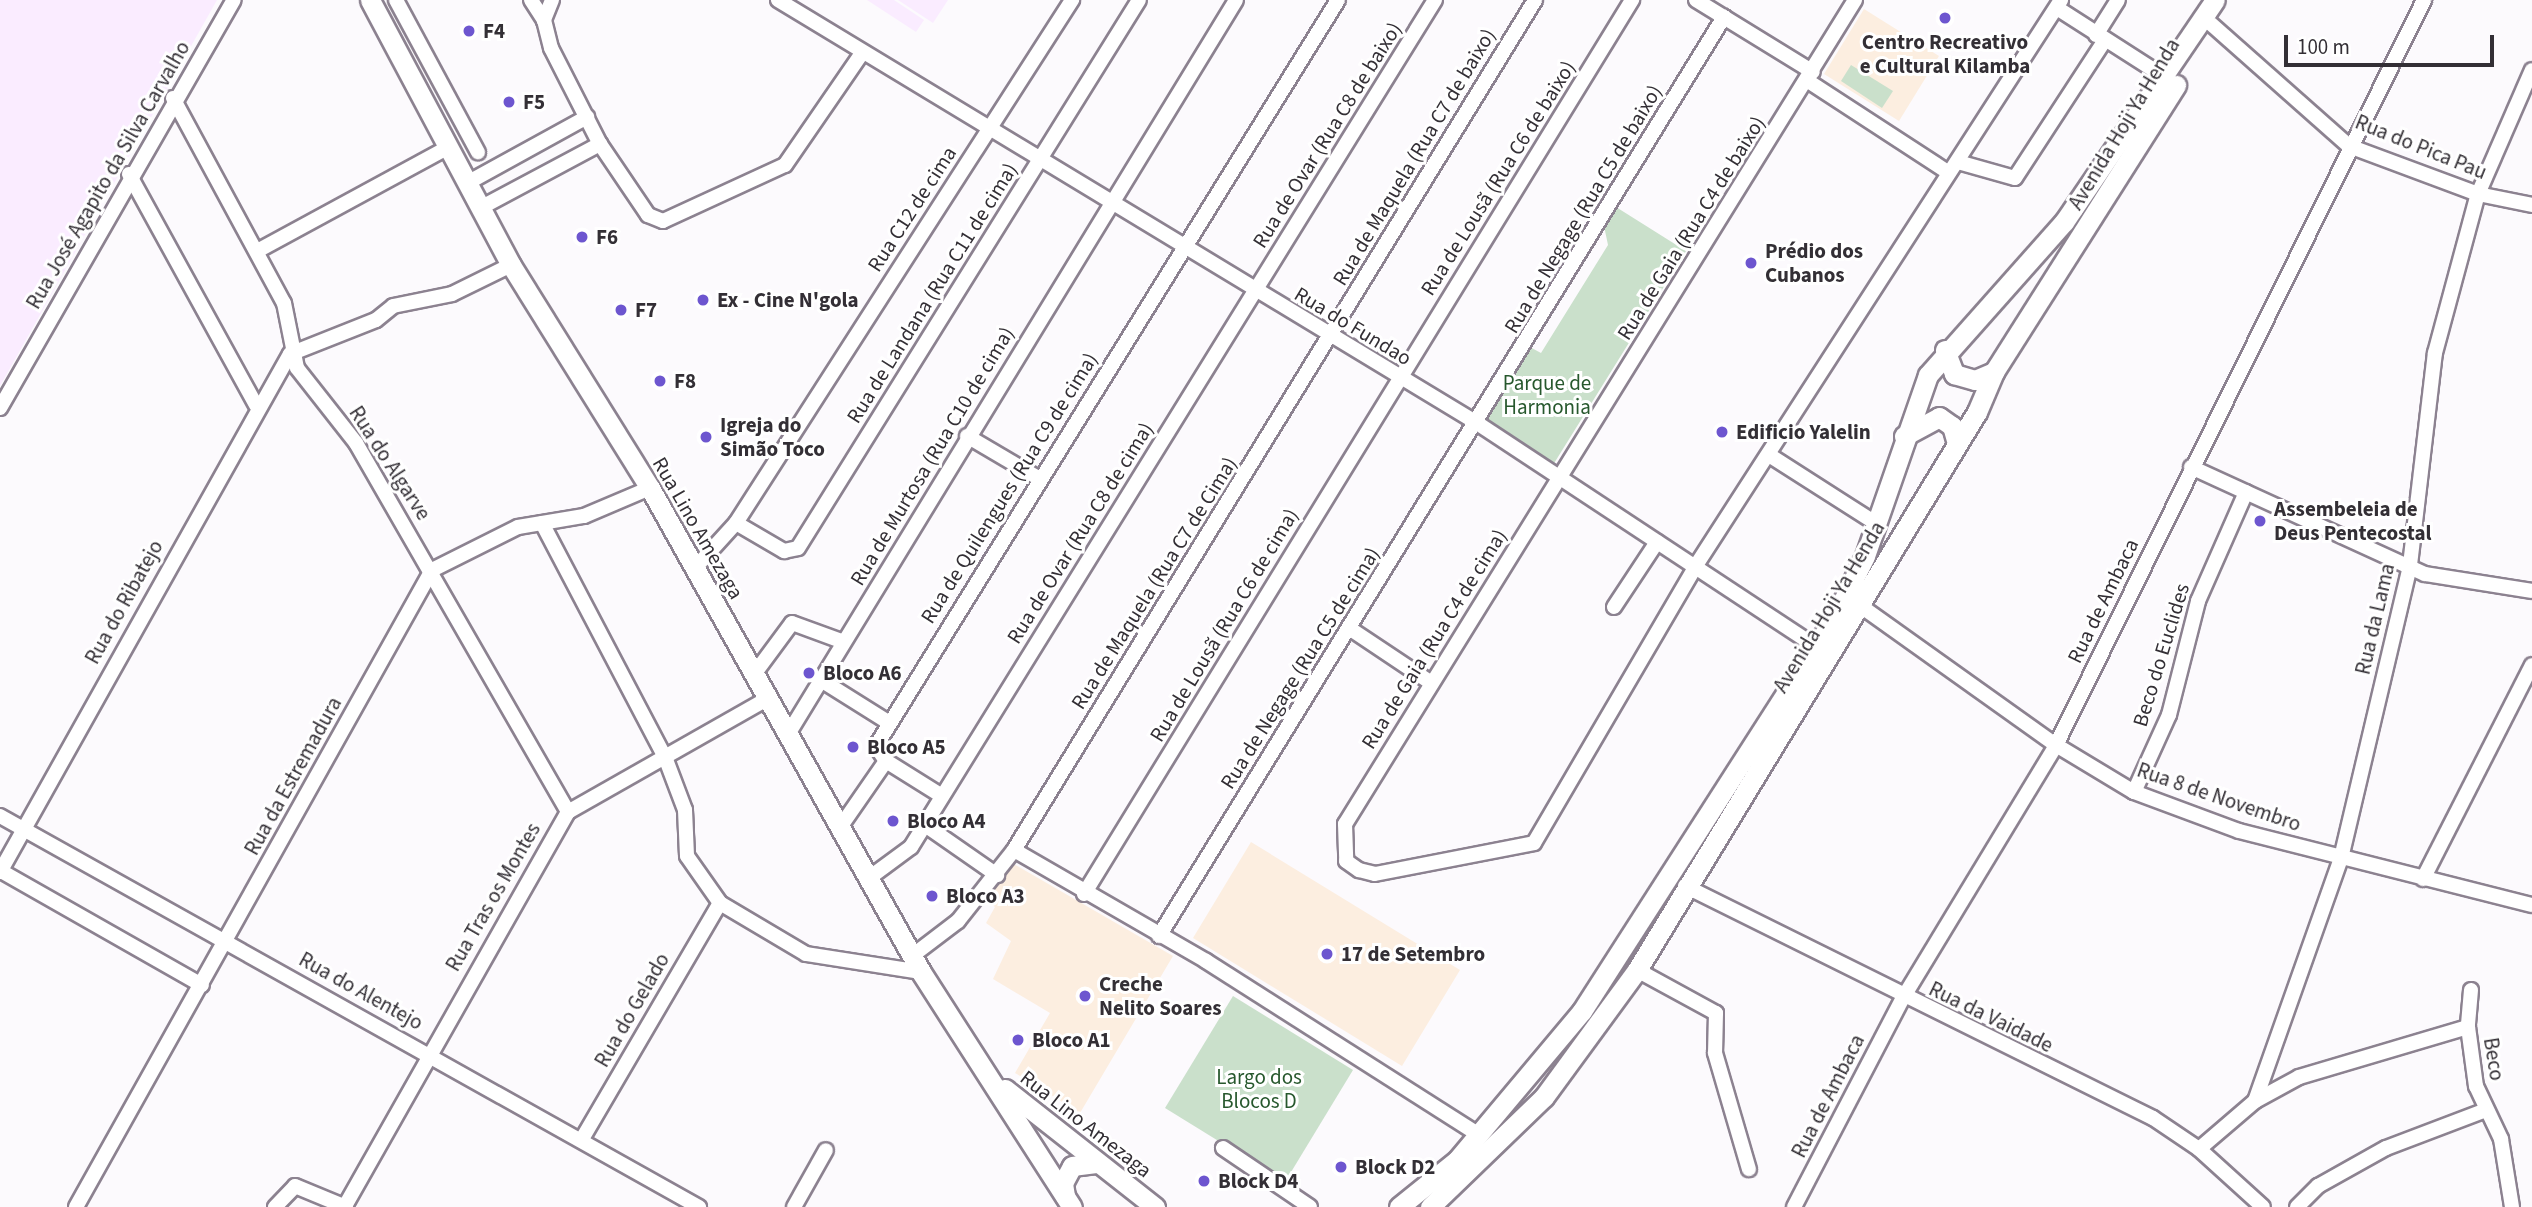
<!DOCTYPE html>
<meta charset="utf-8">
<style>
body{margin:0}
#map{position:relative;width:2532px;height:1207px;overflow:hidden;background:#fcfafd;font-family:"Source Sans 3",sans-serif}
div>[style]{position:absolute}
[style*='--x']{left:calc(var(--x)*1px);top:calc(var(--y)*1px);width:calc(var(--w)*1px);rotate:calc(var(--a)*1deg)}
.built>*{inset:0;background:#faecff}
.education>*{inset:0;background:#fceee0}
.green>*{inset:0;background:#cae0cb}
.roads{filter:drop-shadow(2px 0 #8c8290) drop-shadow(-2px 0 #8c8290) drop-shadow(0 2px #8c8290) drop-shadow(0 -2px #8c8290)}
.street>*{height:14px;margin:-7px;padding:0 7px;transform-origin:7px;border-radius:7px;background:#fff}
.secondary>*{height:19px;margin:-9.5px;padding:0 9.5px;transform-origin:9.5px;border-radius:9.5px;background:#fff}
.dots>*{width:19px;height:19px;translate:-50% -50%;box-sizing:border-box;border:4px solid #fff;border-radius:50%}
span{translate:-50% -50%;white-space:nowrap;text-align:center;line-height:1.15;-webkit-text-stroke:6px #fff;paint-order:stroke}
.poi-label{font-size:21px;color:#332f35;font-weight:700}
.left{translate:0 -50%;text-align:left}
.street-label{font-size:21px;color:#332f35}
.park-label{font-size:21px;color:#27582d}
.scale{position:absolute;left:2284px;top:35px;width:210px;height:32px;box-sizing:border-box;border:4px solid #332f35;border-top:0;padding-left:9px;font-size:21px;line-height:24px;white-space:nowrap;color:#332f35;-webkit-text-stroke:5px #fff;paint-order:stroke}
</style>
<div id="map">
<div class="built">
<i style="clip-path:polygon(0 0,217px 0,0 386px)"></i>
<i style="clip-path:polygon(867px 0,894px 0,924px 20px,916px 32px)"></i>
<i style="clip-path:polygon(898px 0,948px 0,933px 23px)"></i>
</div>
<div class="education">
<i style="clip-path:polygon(1864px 9px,1939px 56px,1899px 121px,1824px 74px)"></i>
<i style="clip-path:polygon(1251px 842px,1460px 970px,1402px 1066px,1193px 938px)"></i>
<i style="clip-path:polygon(1012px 863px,1173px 956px,1080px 1113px,1015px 1073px,1050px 1013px,993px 979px,1011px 941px,986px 923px,995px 907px,985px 900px)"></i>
</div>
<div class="green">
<i style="clip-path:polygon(1851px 65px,1893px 91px,1882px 108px,1841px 81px)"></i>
<i style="clip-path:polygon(1616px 207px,1686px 251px,1553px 465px,1483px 420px,1528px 346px,1541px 353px,1608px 245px,1604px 226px)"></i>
<i style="clip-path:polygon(1233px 996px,1353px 1070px,1285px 1182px,1165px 1108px)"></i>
</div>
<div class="roads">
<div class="street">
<i style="--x:396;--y:0;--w:173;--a:61.7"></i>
<i style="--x:531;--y:0;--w:24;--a:57"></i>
<i style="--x:552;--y:0;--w:22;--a:112"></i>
<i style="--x:544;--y:20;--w:29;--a:76"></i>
<i style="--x:551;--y:48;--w:108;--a:63"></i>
<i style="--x:600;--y:144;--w:86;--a:55.9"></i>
<i style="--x:648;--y:215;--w:16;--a:22"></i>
<i style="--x:663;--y:221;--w:134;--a:-24.7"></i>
<i style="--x:785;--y:165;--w:136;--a:-55.5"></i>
<i style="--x:778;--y:0;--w:817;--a:31.18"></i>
<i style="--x:1477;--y:423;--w:405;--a:33.4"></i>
<i style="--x:1696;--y:0;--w:137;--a:31.6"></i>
<i style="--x:1855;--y:0;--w:969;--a:121.75"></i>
<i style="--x:1345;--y:824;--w:37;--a:88"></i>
<i style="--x:1346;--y:861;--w:16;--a:35"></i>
<i style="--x:1359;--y:870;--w:16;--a:14"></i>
<i style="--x:1375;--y:874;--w:162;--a:-11"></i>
<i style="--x:1534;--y:843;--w:320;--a:-59.7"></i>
<i style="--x:1695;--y:567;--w:675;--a:-57.16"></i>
<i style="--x:2057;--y:8;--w:130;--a:32.7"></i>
<i style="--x:2211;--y:24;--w:184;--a:41.5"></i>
<i style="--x:2349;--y:146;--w:138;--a:20.4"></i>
<i style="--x:2478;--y:194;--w:55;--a:11.5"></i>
<i style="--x:2096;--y:35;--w:41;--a:-57.8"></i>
<i style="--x:1808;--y:81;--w:168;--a:33.1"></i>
<i style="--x:173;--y:98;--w:233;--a:61.6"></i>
<i style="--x:284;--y:303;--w:66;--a:78.7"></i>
<i style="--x:297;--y:368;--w:95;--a:51.8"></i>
<i style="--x:356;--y:443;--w:426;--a:60.1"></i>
<i style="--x:1958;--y:162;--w:59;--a:15.7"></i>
<i style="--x:2015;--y:178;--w:165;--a:-56.9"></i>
<i style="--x:129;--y:174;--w:264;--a:61.2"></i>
<i style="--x:469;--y:182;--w:135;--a:-28.8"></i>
<i style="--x:482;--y:207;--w:134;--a:-28.1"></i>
<i style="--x:259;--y:250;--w:216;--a:-28.5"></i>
<i style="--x:0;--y:408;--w:470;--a:-60.2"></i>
<i style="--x:967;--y:436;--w:85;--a:30.5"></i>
<i style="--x:1769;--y:455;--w:128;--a:32.6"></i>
<i style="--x:2191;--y:467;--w:257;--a:24.6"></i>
<i style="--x:2425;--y:574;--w:108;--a:9"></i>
<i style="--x:542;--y:523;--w:264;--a:62.3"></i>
<i style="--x:665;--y:757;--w:57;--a:69.3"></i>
<i style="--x:685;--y:810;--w:46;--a:87.5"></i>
<i style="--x:687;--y:856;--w:57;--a:54.9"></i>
<i style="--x:720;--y:903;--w:100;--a:30.7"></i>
<i style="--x:806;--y:954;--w:116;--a:8.9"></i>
<i style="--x:736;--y:523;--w:56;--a:30.3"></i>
<i style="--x:784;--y:551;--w:14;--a:-12"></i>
<i style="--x:798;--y:548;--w:645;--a:-58.11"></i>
<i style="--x:695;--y:568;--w:61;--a:-47.7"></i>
<i style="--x:736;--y:523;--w:622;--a:-57.28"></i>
<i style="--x:1858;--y:604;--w:243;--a:35.5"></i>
<i style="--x:2056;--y:745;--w:91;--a:31.1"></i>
<i style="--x:2134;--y:792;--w:112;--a:20.4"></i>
<i style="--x:2239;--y:831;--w:302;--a:14.2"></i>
<i style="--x:1614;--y:607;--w:78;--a:-56.5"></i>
<i style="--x:1349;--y:628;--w:97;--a:33.7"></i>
<i style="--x:755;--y:673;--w:62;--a:-53.5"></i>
<i style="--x:792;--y:623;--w:55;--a:20.1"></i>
<i style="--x:821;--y:680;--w:79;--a:32.1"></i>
<i style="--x:790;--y:731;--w:856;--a:-58.61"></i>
<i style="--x:2134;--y:792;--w:85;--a:-65.6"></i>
<i style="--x:2169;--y:715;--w:118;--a:-75.7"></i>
<i style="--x:2198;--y:601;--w:119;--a:-66.2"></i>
<i style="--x:942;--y:796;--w:66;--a:-148"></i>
<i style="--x:886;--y:761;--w:18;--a:-124"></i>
<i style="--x:876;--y:746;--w:877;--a:-58.23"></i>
<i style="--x:0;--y:816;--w:801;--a:29.22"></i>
<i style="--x:925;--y:825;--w:88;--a:34.8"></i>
<i style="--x:841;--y:826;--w:79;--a:-55.3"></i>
<i style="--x:1014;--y:850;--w:222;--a:30"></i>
<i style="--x:1206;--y:961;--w:322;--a:32.5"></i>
<i style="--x:1;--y:871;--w:231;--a:29.6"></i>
<i style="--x:0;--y:872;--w:594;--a:-60.76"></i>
<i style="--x:290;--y:354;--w:92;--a:-21.6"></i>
<i style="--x:376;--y:320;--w:22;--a:-39"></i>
<i style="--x:393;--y:306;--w:60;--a:-11.5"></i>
<i style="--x:452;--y:294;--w:66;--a:-26.2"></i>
<i style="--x:869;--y:878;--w:52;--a:-36.4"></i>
<i style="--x:911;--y:847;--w:996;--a:-58.26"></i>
<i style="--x:2423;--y:879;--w:240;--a:-63"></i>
<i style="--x:1685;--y:886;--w:522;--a:26.37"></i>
<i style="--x:2153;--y:1118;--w:55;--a:34"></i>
<i style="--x:2199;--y:1149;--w:86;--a:42.2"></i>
<i style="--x:1084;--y:894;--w:1049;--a:-58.49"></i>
<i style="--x:1159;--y:936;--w:1079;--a:-58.42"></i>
<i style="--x:912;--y:956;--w:58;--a:-37.3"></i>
<i style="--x:958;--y:921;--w:90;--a:-51.7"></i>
<i style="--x:1014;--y:850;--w:997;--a:-58.49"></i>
<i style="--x:1637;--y:970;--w:90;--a:28.6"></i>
<i style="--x:1716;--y:1013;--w:40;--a:91.4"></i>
<i style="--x:1715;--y:1053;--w:121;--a:73.7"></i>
<i style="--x:2471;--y:990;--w:37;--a:95"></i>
<i style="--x:2468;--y:1027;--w:60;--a:82.3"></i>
<i style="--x:2476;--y:1086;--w:59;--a:64.7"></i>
<i style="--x:2501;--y:1139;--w:69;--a:80.8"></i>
<i style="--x:2255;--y:1101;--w:50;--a:-28.6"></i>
<i style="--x:2299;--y:1077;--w:176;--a:-16.5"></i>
<i style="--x:582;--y:1139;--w:273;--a:-59.7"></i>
<i style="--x:1223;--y:1148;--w:105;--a:34.1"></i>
<i style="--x:2199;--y:1149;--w:74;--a:-40.6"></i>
<i style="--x:2255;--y:1101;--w:258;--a:-70.5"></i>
<i style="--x:2341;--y:858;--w:301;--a:-76.7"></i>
<i style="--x:2410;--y:565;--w:213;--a:-83.3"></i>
<i style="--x:2435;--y:353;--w:165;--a:-74.9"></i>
<i style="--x:2478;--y:194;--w:135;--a:-66.5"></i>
<i style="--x:345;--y:1206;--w:453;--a:-60.5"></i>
<i style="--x:568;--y:812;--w:231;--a:-29.6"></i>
<i style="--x:76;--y:1207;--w:730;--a:-60.8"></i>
<i style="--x:432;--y:570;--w:96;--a:-26.6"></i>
<i style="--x:518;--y:527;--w:67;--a:-9.5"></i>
<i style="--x:584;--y:516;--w:72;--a:-23"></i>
<i style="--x:275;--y:1207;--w:29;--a:-46"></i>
<i style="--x:295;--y:1186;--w:55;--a:22.4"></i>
<i style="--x:794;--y:1207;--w:65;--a:-60.7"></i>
<i style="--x:1794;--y:1207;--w:236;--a:-62.5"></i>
<i style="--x:1903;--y:998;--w:296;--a:-58.8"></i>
<i style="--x:2056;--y:745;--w:831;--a:-63.71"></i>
<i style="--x:2297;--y:1207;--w:30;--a:-45"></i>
<i style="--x:2318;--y:1186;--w:78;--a:-29.2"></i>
<i style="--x:2386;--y:1148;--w:107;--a:-20.8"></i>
</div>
<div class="secondary">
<i style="--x:370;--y:0;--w:300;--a:62"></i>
<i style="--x:511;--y:265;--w:263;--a:58.1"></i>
<i style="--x:650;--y:488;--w:555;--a:60.75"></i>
<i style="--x:921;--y:972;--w:279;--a:57.3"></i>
<i style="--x:1945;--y:350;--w:26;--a:69"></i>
<i style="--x:1954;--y:374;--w:22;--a:16"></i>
<i style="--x:1975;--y:380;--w:21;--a:-23"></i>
<i style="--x:1904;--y:436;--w:40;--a:-28"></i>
<i style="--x:1939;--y:417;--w:16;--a:35"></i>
<i style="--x:1952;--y:426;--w:18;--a:74"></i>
<i style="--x:1005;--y:1089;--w:191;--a:38.2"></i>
<i style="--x:1065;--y:1196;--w:13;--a:-99"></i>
<i style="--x:1063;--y:1183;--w:19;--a:-62"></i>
<i style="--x:1072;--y:1166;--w:26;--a:-7"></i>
<i style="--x:1399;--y:1207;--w:75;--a:-39"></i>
<i style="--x:1457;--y:1160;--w:194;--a:-50"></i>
<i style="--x:1582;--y:1011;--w:466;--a:-57.3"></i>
<i style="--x:1834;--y:619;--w:70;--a:-63.8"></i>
<i style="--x:1865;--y:556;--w:192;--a:-70.8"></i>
<i style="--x:1928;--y:375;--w:205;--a:-48.4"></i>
<i style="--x:2064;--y:222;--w:268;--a:-55.8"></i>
<i style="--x:1430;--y:1207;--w:158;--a:-44"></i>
<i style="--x:1544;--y:1097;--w:157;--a:-53.8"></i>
<i style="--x:1637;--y:970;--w:653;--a:-58.65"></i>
<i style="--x:1977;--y:412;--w:43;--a:-67"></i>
<i style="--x:1994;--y:372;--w:340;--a:-57.6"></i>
</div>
</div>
<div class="dots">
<i style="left:1945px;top:18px;background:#6d56cf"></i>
<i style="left:469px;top:31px;background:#6d56cf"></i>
<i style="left:509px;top:102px;background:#6d56cf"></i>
<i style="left:582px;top:237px;background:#6d56cf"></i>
<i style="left:1751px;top:263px;background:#6d56cf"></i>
<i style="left:703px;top:300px;background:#6d56cf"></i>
<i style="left:621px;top:310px;background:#6d56cf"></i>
<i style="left:660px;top:381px;background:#6d56cf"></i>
<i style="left:1722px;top:432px;background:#6d56cf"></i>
<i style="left:706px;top:437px;background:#6d56cf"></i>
<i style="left:2260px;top:521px;background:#6d56cf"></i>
<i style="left:809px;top:673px;background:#6d56cf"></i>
<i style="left:853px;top:747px;background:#6d56cf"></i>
<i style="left:893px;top:821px;background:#6d56cf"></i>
<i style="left:932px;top:896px;background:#6d56cf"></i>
<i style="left:1327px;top:954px;background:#6d56cf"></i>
<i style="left:1085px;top:996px;background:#6d56cf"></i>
<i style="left:1018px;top:1040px;background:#6d56cf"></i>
<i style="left:1341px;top:1167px;background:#6d56cf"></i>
<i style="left:1204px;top:1181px;background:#6d56cf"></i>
</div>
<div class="poi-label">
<span class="left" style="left:483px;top:31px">F4</span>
<span style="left:1945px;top:54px">Centro Recreativo<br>e Cultural Kilamba</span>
<span class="left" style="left:523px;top:102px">F5</span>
<span class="left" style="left:596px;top:237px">F6</span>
<span class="left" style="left:1765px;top:263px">Prédio dos<br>Cubanos</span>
<span class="left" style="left:717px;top:300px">Ex - Cine N'gola</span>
<span class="left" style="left:635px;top:310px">F7</span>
<span class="left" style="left:674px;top:381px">F8</span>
<span class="left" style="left:720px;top:437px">Igreja do<br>Simão Toco</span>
<span class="left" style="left:1736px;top:432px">Edificio Yalelin</span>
<span class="left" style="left:2274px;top:521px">Assembeleia de<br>Deus Pentecostal</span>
<span class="left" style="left:823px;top:673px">Bloco A6</span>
<span class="left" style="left:867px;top:747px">Bloco A5</span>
<span class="left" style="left:907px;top:821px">Bloco A4</span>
<span class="left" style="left:946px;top:896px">Bloco A3</span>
<span class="left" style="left:1341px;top:954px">17 de Setembro</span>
<span class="left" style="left:1099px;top:996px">Creche<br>Nelito Soares</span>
<span class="left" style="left:1032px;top:1040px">Bloco A1</span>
<span class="left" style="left:1355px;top:1167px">Block D2</span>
<span class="left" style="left:1218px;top:1181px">Block D4</span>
</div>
<div class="street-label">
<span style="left:2124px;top:124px;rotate:-59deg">Avenida Hoji Ya Henda</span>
<span style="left:1327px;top:135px;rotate:-58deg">Rua de Ovar (Rua C8 de baixo)</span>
<span style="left:2421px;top:147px;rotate:22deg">Rua do Pica Pau</span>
<span style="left:1414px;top:157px;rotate:-59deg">Rua de Maquela (Rua C7 de baixo)</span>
<span style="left:108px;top:175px;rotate:-60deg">Rua José Agapito da Silva Carvalho</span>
<span style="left:1498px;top:178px;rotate:-58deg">Rua de Lousã (Rua C6 de baixo)</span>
<span style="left:912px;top:209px;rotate:-57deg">Rua C12 de cima</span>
<span style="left:1583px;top:209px;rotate:-59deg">Rua de Negage (Rua C5 de baixo)</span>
<span style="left:1691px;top:228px;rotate:-58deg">Rua de Gaia (Rua C4 de baixo)</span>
<span style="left:932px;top:293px;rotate:-58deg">Rua de Landana (Rua C11 de cima)</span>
<span style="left:1353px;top:326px;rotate:31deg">Rua do Fundao</span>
<span style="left:932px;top:456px;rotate:-59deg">Rua de Murtosa (Rua C10 de cima)</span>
<span style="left:390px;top:463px;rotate:57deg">Rua do Algarve</span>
<span style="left:1009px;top:488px;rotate:-58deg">Rua de Quilengues (Rua C9 de cima)</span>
<span style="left:698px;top:528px;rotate:60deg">Rua Lino Amezaga</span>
<span style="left:1080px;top:533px;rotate:-58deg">Rua de Ovar (Rua C8 de cima)</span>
<span style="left:1154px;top:583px;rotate:-58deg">Rua de Maquela (Rua C7 de Cima)</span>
<span style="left:2103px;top:601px;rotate:-64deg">Rua de Ambaca</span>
<span style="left:124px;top:602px;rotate:-61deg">Rua do Ribatejo</span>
<span style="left:1829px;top:607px;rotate:-59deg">Avenida Hoji Ya Henda</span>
<span style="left:2375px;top:619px;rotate:-77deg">Rua da Lama</span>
<span style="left:1224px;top:625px;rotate:-59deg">Rua de Lousã (Rua C6 de cima)</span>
<span style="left:1434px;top:639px;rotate:-58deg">Rua de Gaia (Rua C4 de cima)</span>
<span style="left:2161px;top:655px;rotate:-73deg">Beco do Euclides</span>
<span style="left:1300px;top:668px;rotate:-58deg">Rua de Negage (Rua C5 de cima)</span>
<span style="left:293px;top:776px;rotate:-61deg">Rua da Estremadura</span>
<span style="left:2219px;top:797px;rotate:19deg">Rua 8 de Novembro</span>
<span style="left:493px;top:897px;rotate:-60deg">Rua Tras os Montes</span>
<span style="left:361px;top:991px;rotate:29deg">Rua do Alentejo</span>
<span style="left:632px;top:1010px;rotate:-60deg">Rua do Gelado</span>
<span style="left:1991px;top:1017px;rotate:26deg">Rua da Vaidade</span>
<span style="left:2494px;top:1059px;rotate:81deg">Beco</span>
<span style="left:1828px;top:1096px;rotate:-63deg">Rua de Ambaca</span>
<span style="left:1086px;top:1124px;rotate:38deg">Rua Lino Amezaga</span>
</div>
<div class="park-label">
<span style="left:1547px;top:395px">Parque de<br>Harmonia</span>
<span style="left:1259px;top:1089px">Largo dos<br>Blocos D</span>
</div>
<div class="scale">100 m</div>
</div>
